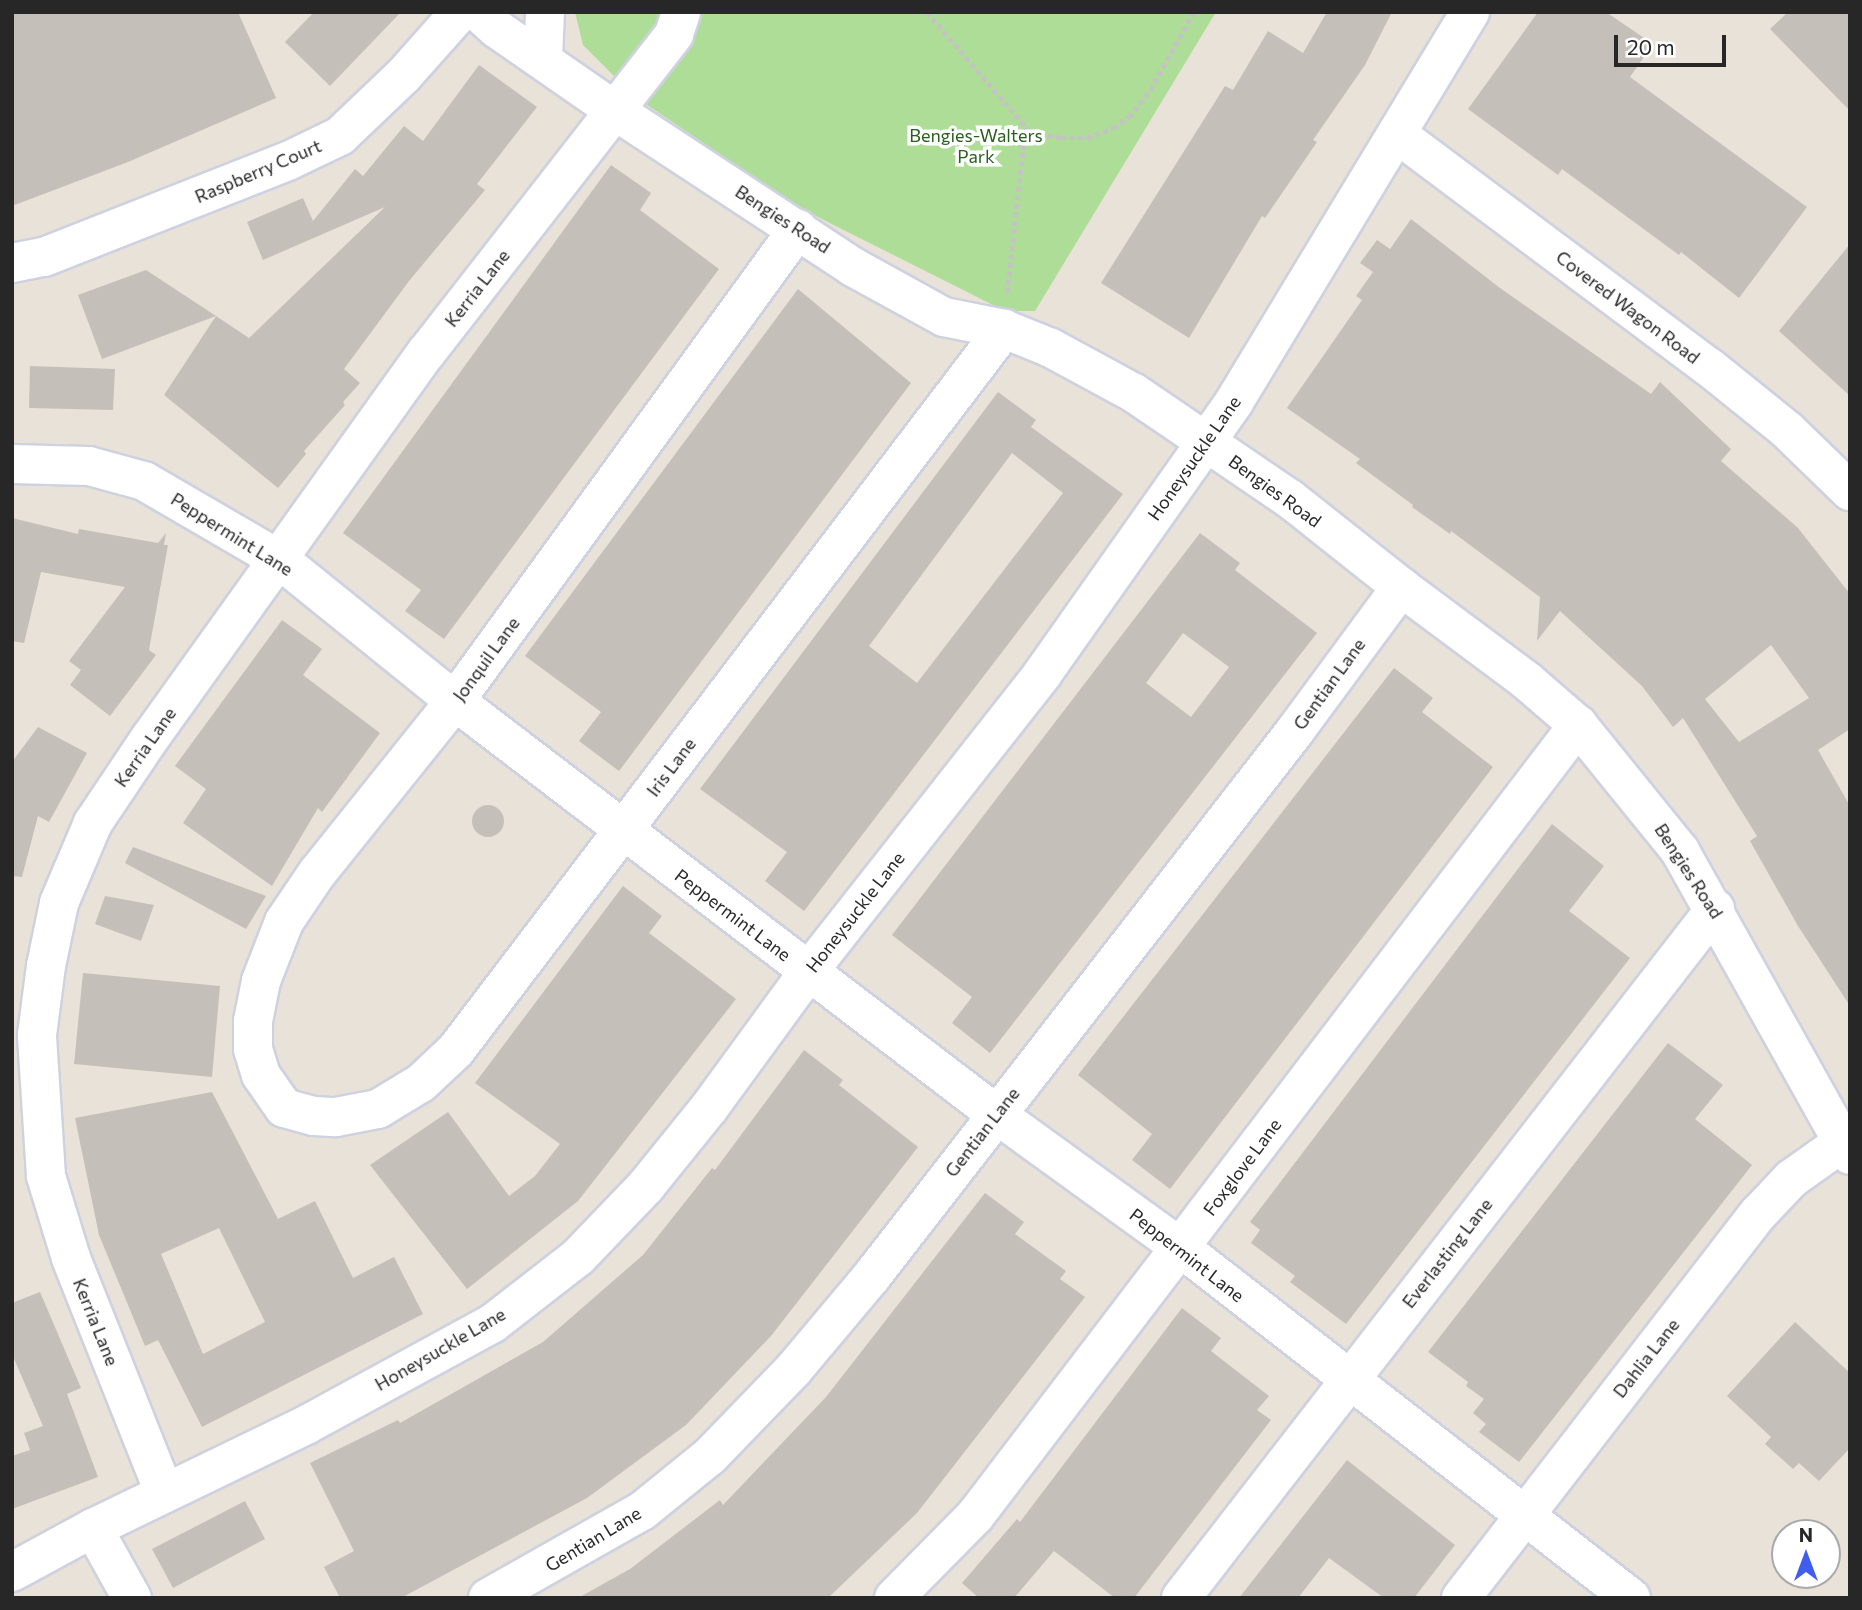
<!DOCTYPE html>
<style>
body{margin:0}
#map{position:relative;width:1862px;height:1610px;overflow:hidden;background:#e9e2d9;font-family:Commissioner,sans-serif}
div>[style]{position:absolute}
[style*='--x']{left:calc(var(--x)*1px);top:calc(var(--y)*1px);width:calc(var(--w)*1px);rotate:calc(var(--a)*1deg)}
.green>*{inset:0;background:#aedd97}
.building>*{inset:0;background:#c4bfb9}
.round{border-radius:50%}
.path>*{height:4.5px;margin-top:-2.25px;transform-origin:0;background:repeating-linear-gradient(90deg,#c3c3c3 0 5px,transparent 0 8.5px)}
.roads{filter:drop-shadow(2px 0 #ced1df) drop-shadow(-2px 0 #ced1df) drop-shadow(0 2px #ced1df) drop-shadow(0 -2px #ced1df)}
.minor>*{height:38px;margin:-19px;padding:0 19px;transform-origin:19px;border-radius:19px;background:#fff}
span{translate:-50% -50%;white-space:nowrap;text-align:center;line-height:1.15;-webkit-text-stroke:7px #fff;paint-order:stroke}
.park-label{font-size:18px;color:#295e1d}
.street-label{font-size:18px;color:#272727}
.frame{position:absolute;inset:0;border:14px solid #272727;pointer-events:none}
.north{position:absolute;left:1771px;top:1519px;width:70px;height:70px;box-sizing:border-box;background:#fff;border:2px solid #a9a9a9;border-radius:50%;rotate:0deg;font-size:19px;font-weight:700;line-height:28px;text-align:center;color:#272727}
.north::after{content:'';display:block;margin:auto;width:24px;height:32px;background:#405dee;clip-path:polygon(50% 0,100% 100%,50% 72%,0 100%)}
.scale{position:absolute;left:1614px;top:35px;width:112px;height:32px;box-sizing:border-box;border:4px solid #272727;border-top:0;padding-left:9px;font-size:21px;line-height:24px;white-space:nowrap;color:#272727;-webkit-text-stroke:5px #fff;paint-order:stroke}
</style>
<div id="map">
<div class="green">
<i style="clip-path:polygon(575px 12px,1216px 12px,1035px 311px,1005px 311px,798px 207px,634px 96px,583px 45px)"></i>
</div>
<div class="building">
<i style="clip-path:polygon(12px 12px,238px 12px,276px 98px,128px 162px,12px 206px)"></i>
<i style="clip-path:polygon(314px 12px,401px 12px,330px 86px,285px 42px)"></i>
<i style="clip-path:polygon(1327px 12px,1392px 12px,1365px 65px,1313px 140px,1317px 142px,1265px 218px,1262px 216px,1189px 338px,1101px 283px,1225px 86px,1233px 90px,1268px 31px,1303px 53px)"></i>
<i style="clip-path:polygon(1538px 12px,1606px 12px,1653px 44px,1630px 77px,1807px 207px,1739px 298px,1681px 252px,1679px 255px,1562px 169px,1558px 175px,1468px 109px)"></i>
<i style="clip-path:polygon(1788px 12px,1850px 12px,1850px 111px,1770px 29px)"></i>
<i style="clip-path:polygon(479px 65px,537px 107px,477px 184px,485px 190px,409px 281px,344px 369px,360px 383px,343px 402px,345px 405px,304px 451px,306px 454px,278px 488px,164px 395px,216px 316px,249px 338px,385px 207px,263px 260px,247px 222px,303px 198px,313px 221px,355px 169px,363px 176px,404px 126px,423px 141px)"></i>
<i style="clip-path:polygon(611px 165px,651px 193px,640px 210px,719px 269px,444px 639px,405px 611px,421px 590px,343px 533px)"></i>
<i style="clip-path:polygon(evenodd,1411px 219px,1500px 288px,1651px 394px,1660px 382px,1731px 449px,1721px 461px,1798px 528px,1850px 594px,1850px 729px,1818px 750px,1850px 806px,1850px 1006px,1798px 926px,1750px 841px,1757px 836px,1683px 718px,1673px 727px,1642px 686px,1560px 611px,1537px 641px,1540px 597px,1451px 531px,1450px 534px,1412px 507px,1413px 505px,1356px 463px,1360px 459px,1287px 408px,1362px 300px,1356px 296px,1373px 272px,1360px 263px,1377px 240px,1390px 249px,1411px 219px,1771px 645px,1809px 698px,1739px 742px,1705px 699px,1771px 645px)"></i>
<i style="clip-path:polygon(1850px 244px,1850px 396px,1779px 331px)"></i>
<i style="clip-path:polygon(146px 270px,216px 316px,102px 359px,78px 295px)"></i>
<i style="clip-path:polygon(798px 289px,911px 383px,619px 771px,579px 741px,601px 712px,525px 656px)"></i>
<i style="clip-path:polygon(30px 366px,115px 369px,113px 410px,29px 408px)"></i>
<i style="clip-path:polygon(evenodd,998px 392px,1036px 420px,1031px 427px,1123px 494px,804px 911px,765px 881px,787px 852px,700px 789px,998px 392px,1012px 453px,1063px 493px,917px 683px,869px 646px,1012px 453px)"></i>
<i style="clip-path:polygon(12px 518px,78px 534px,79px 529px,158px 543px,166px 533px,164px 545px,168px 545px,149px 650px,156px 655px,110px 716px,70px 685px,81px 670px,69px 661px,125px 587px,41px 572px,24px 643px,12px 641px)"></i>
<i style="clip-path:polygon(evenodd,1200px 533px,1240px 563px,1235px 570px,1317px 633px,990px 1053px,952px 1023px,972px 997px,892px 935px,1200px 533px,1183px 633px,1229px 667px,1191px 717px,1146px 683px,1183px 633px)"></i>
<i style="clip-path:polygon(282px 620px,322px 649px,303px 675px,380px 733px,322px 812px,318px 808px,272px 886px,183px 823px,206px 789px,175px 766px)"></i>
<i style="clip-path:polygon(1394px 668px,1433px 698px,1422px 712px,1493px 767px,1170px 1189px,1132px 1160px,1152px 1134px,1078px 1075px)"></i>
<i style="clip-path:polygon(38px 727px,87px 753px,49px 822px,38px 816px,22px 877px,12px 876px,12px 762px)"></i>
<i class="round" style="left:472px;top:805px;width:32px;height:32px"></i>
<i style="clip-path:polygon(1552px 824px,1604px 866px,1569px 911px,1630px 958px,1346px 1324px,1290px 1282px,1295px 1276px,1251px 1243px,1260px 1230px,1250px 1222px)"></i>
<i style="clip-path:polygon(133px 847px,266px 896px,246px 929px,125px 863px)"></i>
<i style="clip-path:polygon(623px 886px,662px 916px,649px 933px,736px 999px,578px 1201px,467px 1289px,370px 1165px,448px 1112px,509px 1196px,535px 1176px,560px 1144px,475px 1083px)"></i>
<i style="clip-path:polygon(105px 896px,154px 905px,141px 941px,95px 924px)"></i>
<i style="clip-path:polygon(83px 973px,220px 986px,212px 1077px,74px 1064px)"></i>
<i style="clip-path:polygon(1668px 1043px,1723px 1085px,1695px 1119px,1752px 1165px,1519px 1462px,1479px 1432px,1486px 1424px,1473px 1413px,1484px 1399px,1466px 1386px,1468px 1382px,1428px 1352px)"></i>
<i style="clip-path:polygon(804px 1050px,843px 1080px,839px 1085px,918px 1147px,771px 1336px,686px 1425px,587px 1498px,401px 1598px,340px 1598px,324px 1567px,354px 1551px,310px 1463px,398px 1420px,400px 1423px,543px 1342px,643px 1255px,712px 1168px,715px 1170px)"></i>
<i style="clip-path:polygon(evenodd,212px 1092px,278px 1219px,315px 1201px,353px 1278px,394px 1257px,423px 1314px,202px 1427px,158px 1340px,145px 1346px,99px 1235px,75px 1118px,212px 1092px,219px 1228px,265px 1322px,203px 1354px,161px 1254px,219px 1228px)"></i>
<i style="clip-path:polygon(985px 1193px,1024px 1222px,1015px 1234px,1066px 1271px,1060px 1279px,1085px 1297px,917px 1513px,828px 1598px,578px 1598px,630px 1569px,720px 1500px,723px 1505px,826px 1397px)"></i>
<i style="clip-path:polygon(40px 1292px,81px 1388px,67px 1394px,98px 1477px,12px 1509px,12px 1456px,30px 1450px,24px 1433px,43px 1426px,12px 1354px,12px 1303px)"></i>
<i style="clip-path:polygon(1182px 1308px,1221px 1338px,1211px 1351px,1269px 1396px,1257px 1410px,1271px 1420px,1134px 1598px,1115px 1598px,1054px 1551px,1014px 1598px,979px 1598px,962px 1583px,1017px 1519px,1020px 1522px)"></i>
<i style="clip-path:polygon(1795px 1322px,1850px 1373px,1850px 1448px,1819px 1481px,1799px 1463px,1793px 1469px,1765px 1444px,1771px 1437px,1727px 1396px)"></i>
<i style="clip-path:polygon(1347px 1460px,1455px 1545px,1414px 1598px,1384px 1598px,1329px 1558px,1298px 1598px,1239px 1598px)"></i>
<i style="clip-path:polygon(245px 1501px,265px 1539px,173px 1588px,152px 1549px)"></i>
</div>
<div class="path">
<i style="--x:927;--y:12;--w:160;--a:49.3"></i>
<i style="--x:1031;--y:133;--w:30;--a:9"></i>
<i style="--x:1061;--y:138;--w:26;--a:0"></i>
<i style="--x:1087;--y:138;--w:28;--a:-21"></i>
<i style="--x:1113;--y:128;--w:19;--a:-35"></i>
<i style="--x:1129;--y:117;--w:34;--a:-52"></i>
<i style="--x:1150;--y:90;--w:90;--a:-60.6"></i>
<i style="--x:1007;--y:293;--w:166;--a:-83.8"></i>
</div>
<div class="roads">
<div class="minor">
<i style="--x:478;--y:12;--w:25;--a:42"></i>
<i style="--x:497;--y:29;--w:142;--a:34.7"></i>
<i style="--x:614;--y:110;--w:286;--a:33.3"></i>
<i style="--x:853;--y:267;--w:104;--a:28.8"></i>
<i style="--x:944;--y:317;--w:61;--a:11.3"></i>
<i style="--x:1004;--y:329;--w:51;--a:22"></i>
<i style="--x:1051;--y:348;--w:94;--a:28.5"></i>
<i style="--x:1134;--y:393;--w:189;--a:34.2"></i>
<i style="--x:1290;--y:499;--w:142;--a:38.4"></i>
<i style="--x:1401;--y:587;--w:157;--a:36.7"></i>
<i style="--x:1527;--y:681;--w:67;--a:40.8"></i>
<i style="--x:1578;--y:725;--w:162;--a:51"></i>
<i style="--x:1680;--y:851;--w:348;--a:60.8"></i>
<i style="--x:543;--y:58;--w:46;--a:-87.5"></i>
<i style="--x:1397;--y:134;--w:389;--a:36.8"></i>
<i style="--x:1709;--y:367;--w:100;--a:38.9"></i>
<i style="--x:1787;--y:430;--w:88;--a:44.1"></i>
<i style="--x:798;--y:229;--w:583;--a:126.01"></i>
<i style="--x:455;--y:701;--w:221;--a:128.7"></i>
<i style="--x:317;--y:873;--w:59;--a:124"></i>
<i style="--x:284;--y:922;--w:63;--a:111.3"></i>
<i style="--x:261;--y:981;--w:41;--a:101.3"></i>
<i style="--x:253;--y:1021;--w:28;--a:90"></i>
<i style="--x:253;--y:1049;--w:27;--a:73"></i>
<i style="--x:261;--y:1075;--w:40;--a:55.1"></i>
<i style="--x:284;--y:1108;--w:31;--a:15"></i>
<i style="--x:314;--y:1116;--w:22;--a:3"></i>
<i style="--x:336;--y:1117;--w:43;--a:-10.8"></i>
<i style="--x:378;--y:1109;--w:50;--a:-31.2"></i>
<i style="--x:421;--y:1083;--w:48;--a:-43.3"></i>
<i style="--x:456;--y:1050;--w:906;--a:-52.76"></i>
<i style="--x:12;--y:263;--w:33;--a:-11"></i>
<i style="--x:44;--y:257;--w:262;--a:-21.5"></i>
<i style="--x:288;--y:161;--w:58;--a:-25.7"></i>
<i style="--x:340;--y:136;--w:88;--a:-43.6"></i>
<i style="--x:404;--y:75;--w:84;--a:-48.4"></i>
<i style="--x:12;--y:464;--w:77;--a:1.5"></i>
<i style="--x:89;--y:466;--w:57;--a:15.3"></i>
<i style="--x:144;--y:481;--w:157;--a:30.2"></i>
<i style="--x:280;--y:560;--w:225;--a:38.9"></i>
<i style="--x:455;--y:701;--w:681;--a:37.36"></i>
<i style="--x:996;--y:1114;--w:228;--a:35.9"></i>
<i style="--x:1181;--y:1248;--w:570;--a:37.87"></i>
<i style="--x:164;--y:1492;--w:252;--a:-111.7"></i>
<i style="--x:71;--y:1258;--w:86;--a:-107"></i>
<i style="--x:46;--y:1176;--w:141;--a:-93.7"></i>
<i style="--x:37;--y:1035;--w:70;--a:-82.6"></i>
<i style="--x:46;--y:966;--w:64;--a:-78.3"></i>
<i style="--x:59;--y:903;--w:87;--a:-67"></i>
<i style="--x:93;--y:823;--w:102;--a:-56.2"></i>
<i style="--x:150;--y:738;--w:474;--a:-54.4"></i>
<i style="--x:426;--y:353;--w:404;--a:-52.1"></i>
<i style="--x:674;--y:34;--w:23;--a:-72"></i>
<i style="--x:93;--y:1528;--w:80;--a:60.9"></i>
<i style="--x:12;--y:1572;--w:92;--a:-28.5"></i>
<i style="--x:93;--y:1528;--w:237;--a:-25.8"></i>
<i style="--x:306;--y:1425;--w:213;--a:-28.6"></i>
<i style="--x:493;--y:1323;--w:108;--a:-37.8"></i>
<i style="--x:578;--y:1257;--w:98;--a:-46.2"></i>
<i style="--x:646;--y:1186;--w:100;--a:-51.1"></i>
<i style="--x:709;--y:1108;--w:168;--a:-53.9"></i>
<i style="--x:808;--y:972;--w:380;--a:-51.8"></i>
<i style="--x:1043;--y:673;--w:332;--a:-54.8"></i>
<i style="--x:1234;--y:402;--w:456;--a:-58.8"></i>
<i style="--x:488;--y:1598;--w:177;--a:-29.5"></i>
<i style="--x:642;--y:1511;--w:87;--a:-39"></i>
<i style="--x:710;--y:1456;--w:121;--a:-46"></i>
<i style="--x:794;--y:1369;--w:121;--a:-50"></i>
<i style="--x:872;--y:1276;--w:690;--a:-52.18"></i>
<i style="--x:1295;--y:731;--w:179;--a:-53.6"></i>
<i style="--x:894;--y:1598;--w:115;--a:-45.4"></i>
<i style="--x:975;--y:1516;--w:995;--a:-52.68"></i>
<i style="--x:1181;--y:1598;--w:872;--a:-52.22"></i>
<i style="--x:1461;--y:1598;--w:487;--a:-52.3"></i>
<i style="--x:1759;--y:1213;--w:47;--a:-46.7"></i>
<i style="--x:1791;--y:1179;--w:72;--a:-35.4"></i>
</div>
</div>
<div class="park-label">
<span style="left:976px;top:146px">Bengies-Walters<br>Park</span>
</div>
<div class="street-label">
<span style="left:258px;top:171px;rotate:-23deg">Raspberry Court</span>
<span style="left:783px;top:219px;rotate:33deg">Bengies Road</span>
<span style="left:477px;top:288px;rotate:-52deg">Kerria Lane</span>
<span style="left:1628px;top:307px;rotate:37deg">Covered Wagon Road</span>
<span style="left:1194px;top:458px;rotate:-55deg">Honeysuckle Lane</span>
<span style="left:1275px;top:491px;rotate:36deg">Bengies Road</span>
<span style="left:232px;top:534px;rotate:32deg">Peppermint Lane</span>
<span style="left:486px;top:659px;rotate:-54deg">Jonquil Lane</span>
<span style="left:1329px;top:684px;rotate:-54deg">Gentian Lane</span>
<span style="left:145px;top:747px;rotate:-55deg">Kerria Lane</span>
<span style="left:671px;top:767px;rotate:-53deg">Iris Lane</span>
<span style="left:1689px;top:871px;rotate:57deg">Bengies Road</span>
<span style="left:855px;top:912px;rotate:-52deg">Honeysuckle Lane</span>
<span style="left:733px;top:915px;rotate:37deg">Peppermint Lane</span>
<span style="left:982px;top:1132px;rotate:-52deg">Gentian Lane</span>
<span style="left:1242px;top:1167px;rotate:-53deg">Foxglove Lane</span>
<span style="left:1447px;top:1253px;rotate:-52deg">Everlasting Lane</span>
<span style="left:1187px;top:1255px;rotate:38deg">Peppermint Lane</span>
<span style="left:96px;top:1322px;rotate:68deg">Kerria Lane</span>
<span style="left:440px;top:1349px;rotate:-30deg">Honeysuckle Lane</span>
<span style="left:1646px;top:1358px;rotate:-52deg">Dahlia Lane</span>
<span style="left:593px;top:1539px;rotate:-31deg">Gentian Lane</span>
</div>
<div class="frame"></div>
<div class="north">N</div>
<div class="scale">20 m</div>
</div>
